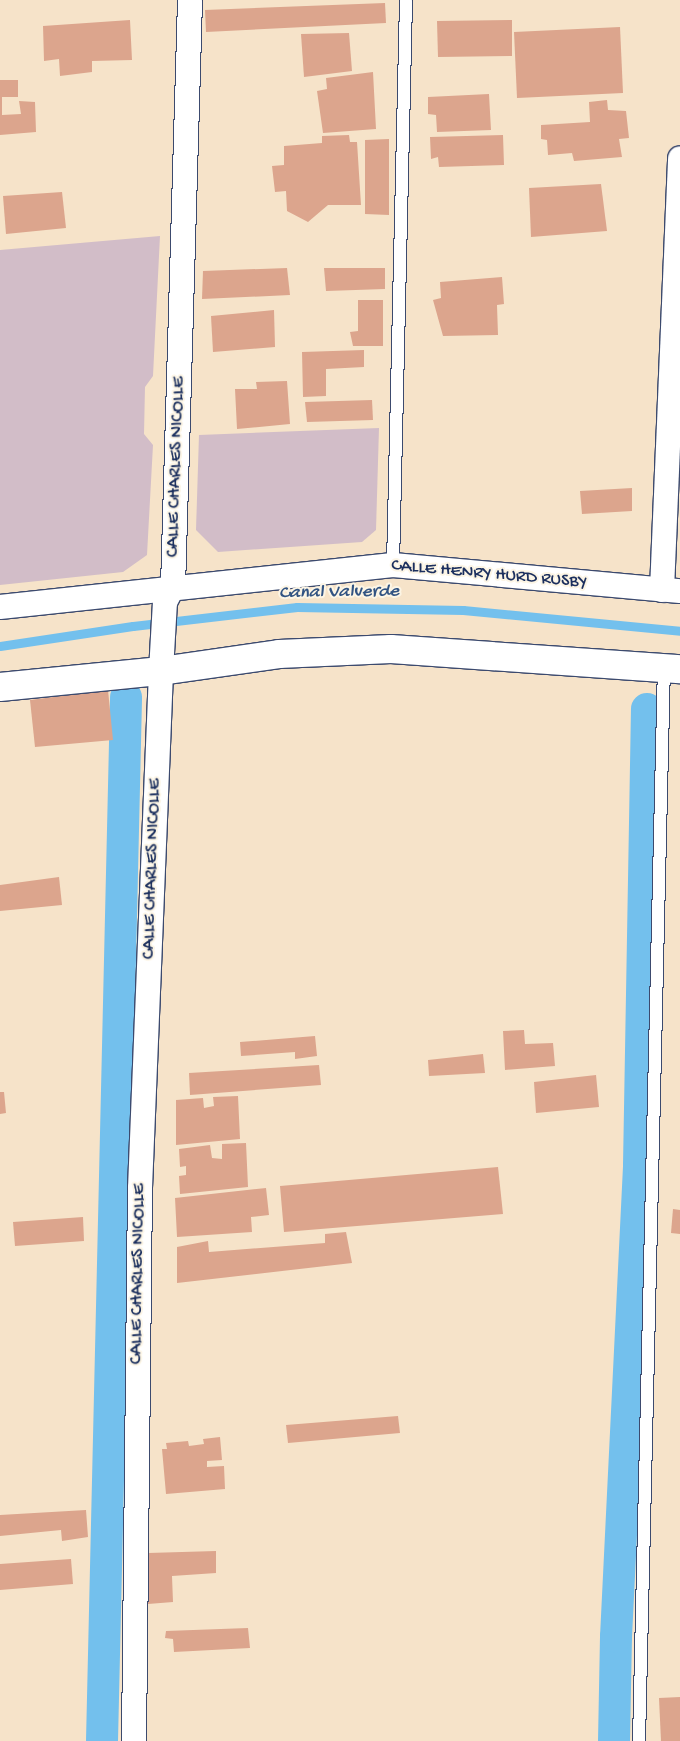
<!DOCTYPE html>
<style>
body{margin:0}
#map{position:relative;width:680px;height:1741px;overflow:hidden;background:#f6e3c9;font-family:"Gochi Hand",sans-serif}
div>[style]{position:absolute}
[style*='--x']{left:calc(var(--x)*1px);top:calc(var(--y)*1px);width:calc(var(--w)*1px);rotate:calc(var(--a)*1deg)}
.industrial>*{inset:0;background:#d2bdc8}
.stream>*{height:9px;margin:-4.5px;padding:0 4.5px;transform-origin:4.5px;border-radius:4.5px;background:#73c0ed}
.canal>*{height:32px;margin:-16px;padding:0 16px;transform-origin:16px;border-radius:16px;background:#73c0ed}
.building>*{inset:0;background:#dca58d}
.roads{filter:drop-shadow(1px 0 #3c4a6e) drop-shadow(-1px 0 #3c4a6e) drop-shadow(0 1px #3c4a6e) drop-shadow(0 -1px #3c4a6e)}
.service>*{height:12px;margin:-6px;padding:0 6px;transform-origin:6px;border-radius:6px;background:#fff}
.minor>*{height:24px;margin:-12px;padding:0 12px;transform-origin:12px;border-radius:12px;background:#fff}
.tertiary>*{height:28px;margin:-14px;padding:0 14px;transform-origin:14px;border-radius:14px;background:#fff}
span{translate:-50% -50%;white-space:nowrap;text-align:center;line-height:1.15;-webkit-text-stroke:4px #fcf5e5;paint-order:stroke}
.street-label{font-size:18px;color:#1b2f5e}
.water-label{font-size:19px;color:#315382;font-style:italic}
</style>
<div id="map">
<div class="industrial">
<i style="clip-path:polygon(160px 236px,153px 376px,145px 387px,144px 434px,153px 445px,147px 555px,123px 572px,0 585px,0 250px)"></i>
<i style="clip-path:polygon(379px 428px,376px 530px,362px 542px,218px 552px,196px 530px,199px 435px)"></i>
</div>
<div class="stream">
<i style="--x:0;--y:646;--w:134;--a:-8.6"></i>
<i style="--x:133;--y:626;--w:165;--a:-6.6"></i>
<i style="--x:297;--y:607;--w:166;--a:1"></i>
<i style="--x:463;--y:610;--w:218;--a:5.5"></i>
</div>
<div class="canal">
<i style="--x:102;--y:1741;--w:1044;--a:-88.68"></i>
<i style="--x:614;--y:1741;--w:104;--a:-88.9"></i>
<i style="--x:616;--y:1637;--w:472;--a:-87.2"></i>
<i style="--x:639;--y:1166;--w:457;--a:-89"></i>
</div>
<div class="building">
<i style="clip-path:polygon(385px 3px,386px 23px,206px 32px,205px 10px)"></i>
<i style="clip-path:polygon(130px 20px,132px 60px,92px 61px,92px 72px,60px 76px,59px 59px,44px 61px,43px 26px)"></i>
<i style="clip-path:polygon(512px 20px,512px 56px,438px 57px,437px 21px)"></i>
<i style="clip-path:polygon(620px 27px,623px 93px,517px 98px,514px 32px)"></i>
<i style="clip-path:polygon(349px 33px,352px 71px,304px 77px,301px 34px)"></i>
<i style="clip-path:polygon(373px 72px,376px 129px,323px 133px,317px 91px,327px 89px,326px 78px)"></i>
<i style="clip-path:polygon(0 80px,18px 80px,18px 97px,2px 97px,2px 115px,21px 114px,19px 101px,35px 102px,36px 132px,0 135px)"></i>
<i style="clip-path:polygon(489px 94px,491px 130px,437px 132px,436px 115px,428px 114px,428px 97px)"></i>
<i style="clip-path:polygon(607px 100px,608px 110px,626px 111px,629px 138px,619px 139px,622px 157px,574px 161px,572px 153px,548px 155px,547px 140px,541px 139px,541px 125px,590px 122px,589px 102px)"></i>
<i style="clip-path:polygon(349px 135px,350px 142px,357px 142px,361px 205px,328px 205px,308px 222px,287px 211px,286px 191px,275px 192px,272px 166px,284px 165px,284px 146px,322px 143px,322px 136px)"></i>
<i style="clip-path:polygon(503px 135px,504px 165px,439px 167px,438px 157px,431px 159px,430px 137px)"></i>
<i style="clip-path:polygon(389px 139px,389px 215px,365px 214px,365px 140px)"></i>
<i style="clip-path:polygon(601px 184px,607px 231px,531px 237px,529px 188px)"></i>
<i style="clip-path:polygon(62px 192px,66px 228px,6px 234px,3px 196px)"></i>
<i style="clip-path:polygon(287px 268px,290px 295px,202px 299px,203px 271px)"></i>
<i style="clip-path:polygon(324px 268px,385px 268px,385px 289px,326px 291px)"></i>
<i style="clip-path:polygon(502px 277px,504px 304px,497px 305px,498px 335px,443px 336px,433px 300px,441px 298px,440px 282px)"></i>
<i style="clip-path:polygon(358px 300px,383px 300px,383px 346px,353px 346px,350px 332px,358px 331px)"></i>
<i style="clip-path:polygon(274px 310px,275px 347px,213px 352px,211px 316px)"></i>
<i style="clip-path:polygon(364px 350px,364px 367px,326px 369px,326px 396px,303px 397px,302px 352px)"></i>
<i style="clip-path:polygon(287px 381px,290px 424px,237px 429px,235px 389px,257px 389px,256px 382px)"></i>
<i style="clip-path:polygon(372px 400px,373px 420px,307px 422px,305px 402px)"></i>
<i style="clip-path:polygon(632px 488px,632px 511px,582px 514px,580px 491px)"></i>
<i style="clip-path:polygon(108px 690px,113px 740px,35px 747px,30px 700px)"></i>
<i style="clip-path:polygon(59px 877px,62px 905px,0 911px,0 885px)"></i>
<i style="clip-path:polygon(524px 1030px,525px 1044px,553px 1043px,555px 1066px,505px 1070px,503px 1031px)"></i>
<i style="clip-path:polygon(315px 1036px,317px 1056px,295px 1059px,295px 1052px,241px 1056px,240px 1042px)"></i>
<i style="clip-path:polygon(483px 1054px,485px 1073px,429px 1076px,428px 1060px)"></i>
<i style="clip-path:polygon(319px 1065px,321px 1085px,190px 1095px,189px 1073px)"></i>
<i style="clip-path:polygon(596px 1075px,599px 1107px,536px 1113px,534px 1082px)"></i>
<i style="clip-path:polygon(0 1092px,4px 1092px,6px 1113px,0 1114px)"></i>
<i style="clip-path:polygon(238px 1096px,240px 1139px,176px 1145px,176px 1100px,203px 1098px,204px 1108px,214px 1106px,213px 1097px)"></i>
<i style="clip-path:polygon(246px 1143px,248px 1187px,180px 1194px,179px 1176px,186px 1175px,186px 1166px,180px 1167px,179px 1149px,210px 1145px,212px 1158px,222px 1159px,222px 1144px)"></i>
<i style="clip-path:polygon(498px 1167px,503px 1214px,284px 1232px,280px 1186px)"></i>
<i style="clip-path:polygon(266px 1188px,269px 1215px,251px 1217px,252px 1232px,177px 1237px,175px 1198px)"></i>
<i style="clip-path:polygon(673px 1209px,680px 1210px,680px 1234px,671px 1233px)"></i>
<i style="clip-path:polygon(83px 1217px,84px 1241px,15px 1246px,13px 1222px)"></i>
<i style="clip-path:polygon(346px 1232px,352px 1263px,177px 1283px,177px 1247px,208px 1241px,209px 1252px,325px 1243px,325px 1234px)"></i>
<i style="clip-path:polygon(398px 1416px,400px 1433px,288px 1443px,286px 1425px)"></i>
<i style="clip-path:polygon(220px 1437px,222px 1460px,207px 1461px,207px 1467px,224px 1466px,225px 1489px,166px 1494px,162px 1449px,167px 1449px,166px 1443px,188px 1441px,189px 1446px,204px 1444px,203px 1439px)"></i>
<i style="clip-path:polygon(86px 1510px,88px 1537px,62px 1541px,61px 1530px,0 1536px,0 1515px)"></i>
<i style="clip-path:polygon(216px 1551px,216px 1573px,172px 1576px,173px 1602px,148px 1604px,148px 1553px)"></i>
<i style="clip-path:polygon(71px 1559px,73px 1584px,0 1590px,0 1564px)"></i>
<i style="clip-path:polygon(248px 1628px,250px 1648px,174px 1652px,173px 1639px,165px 1638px,166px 1631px)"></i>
<i style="clip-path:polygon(680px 1697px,680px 1741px,661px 1741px,659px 1698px)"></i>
</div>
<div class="roads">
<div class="service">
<i style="--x:393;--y:565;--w:565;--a:-88.68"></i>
<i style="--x:639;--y:1741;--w:1073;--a:-88.67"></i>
</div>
<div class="minor">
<i style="--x:662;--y:590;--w:432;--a:-87.6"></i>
<i style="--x:0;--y:607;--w:395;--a:-6.1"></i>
<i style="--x:393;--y:565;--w:288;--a:5.2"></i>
<i style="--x:134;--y:1741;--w:553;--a:-89.38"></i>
<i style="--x:140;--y:1188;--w:517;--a:-87.67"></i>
<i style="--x:161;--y:671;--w:69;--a:-86.7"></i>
<i style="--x:165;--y:602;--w:17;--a:-62"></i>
<i style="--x:173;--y:587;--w:587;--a:-88.34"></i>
</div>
<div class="tertiary">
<i style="--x:0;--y:687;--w:162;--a:-5.7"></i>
<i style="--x:161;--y:671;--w:119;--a:-8.2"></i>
<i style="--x:279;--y:654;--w:112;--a:-2.6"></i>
<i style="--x:391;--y:649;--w:290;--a:4"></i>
</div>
</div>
<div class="street-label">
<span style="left:177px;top:467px;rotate:-88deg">CALLE CHARLES NICOLLE</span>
<span style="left:489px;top:575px;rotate:5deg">CALLE HENRY HURD RUSBY</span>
<span style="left:153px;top:869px;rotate:-88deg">CALLE CHARLES NICOLLE</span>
<span style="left:139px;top:1274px;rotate:-89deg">CALLE CHARLES NICOLLE</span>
</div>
<div class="water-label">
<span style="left:339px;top:593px;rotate:-1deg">Canal Valverde</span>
</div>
</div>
